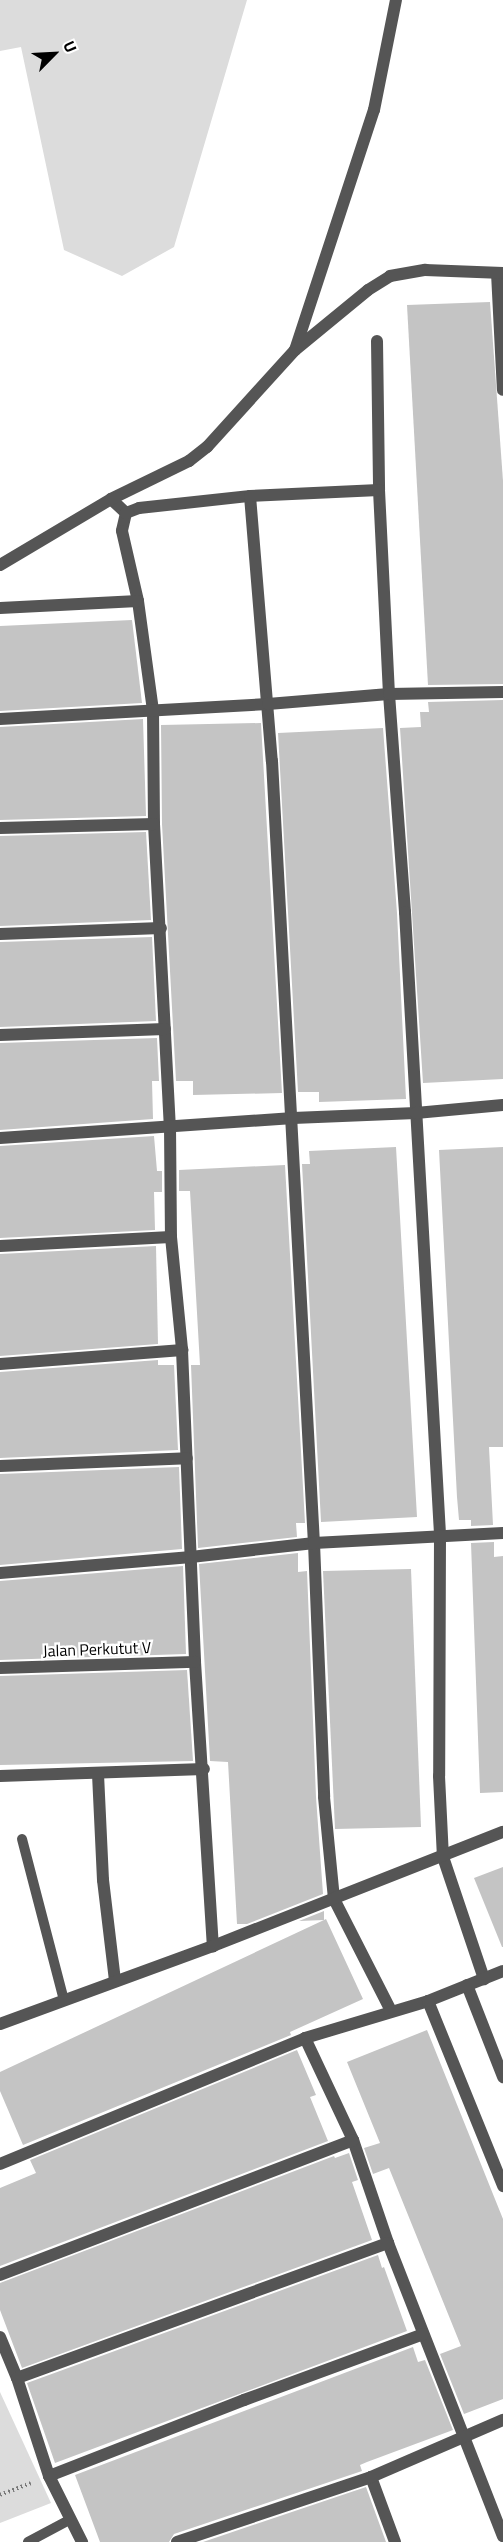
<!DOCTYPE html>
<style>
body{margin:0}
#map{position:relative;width:503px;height:2542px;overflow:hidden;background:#fff;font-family:"Titillium Web",sans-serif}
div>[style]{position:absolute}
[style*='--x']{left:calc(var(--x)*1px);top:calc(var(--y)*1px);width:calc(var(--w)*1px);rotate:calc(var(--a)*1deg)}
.green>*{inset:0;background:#dcdcdc}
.building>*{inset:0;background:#c4c4c4}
.path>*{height:4px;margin-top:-2px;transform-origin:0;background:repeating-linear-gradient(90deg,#777 0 1.5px,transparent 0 4.5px)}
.service>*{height:10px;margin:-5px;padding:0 5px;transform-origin:5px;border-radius:5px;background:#555}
.minor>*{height:12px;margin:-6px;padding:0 6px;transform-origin:6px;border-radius:6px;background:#555}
span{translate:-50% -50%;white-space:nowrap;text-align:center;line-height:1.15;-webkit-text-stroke:4.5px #fff;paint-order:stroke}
.street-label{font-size:16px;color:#000}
.north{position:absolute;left:24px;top:24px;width:60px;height:60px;-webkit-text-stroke:4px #fff;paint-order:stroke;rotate:66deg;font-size:16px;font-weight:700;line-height:24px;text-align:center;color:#000}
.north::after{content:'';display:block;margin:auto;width:21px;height:27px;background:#000;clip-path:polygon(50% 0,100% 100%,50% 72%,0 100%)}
</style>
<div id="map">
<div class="green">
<i style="clip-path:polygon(0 0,247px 0,174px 247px,122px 276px,64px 250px,21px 47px,0 51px)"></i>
<i style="clip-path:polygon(0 2392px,51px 2503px,0 2523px)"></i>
</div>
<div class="building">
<i style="clip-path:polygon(490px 302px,503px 481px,503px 684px,428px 685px,407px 305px)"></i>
<i style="clip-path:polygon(132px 620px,142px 703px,0 711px,0 626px)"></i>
<i style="clip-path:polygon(503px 700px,503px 1079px,423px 1083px,400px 728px,421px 727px,420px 712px,429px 712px,428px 702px)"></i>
<i style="clip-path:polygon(143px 719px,146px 816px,0 820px,0 727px)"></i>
<i style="clip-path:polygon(261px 723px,282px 1093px,193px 1095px,193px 1081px,176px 1081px,162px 824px,161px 725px)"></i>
<i style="clip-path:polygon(383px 728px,397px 913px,406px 1099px,319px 1102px,319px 1092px,298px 1092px,278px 733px)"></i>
<i style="clip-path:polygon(146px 832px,151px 920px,0 926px,0 836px)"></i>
<i style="clip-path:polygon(152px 937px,156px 1021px,0 1027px,0 942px)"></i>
<i style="clip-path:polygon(157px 1038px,159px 1081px,152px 1081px,153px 1119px,0 1130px,0 1043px)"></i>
<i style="clip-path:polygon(154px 1136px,157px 1171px,162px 1171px,162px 1192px,154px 1192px,155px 1230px,0 1238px,0 1146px)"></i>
<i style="clip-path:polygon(396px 1147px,417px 1517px,321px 1522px,302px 1164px,310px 1164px,309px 1151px)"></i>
<i style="clip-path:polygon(503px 1147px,503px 1447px,489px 1447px,493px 1525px,471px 1526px,471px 1520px,459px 1520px,457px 1497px,439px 1150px)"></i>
<i style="clip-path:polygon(285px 1165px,305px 1523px,296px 1523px,297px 1537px,198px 1548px,191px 1365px,200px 1365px,190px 1191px,179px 1191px,179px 1170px)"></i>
<i style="clip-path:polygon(156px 1246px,158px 1344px,0 1356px,0 1254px)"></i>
<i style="clip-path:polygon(158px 1360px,158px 1365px,174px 1365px,178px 1450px,0 1458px,0 1372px)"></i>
<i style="clip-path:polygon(179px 1467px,182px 1549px,0 1565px,0 1474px)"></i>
<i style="clip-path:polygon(494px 1542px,494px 1557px,503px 1556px,503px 1792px,480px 1793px,471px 1543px)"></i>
<i style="clip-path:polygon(298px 1553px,298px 1572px,307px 1571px,316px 1797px,323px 1894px,247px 1924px,237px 1924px,228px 1762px,210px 1761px,199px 1564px)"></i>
<i style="clip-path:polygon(183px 1566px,186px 1654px,0 1660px,0 1581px)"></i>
<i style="clip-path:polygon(411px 1569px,421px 1827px,335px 1829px,323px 1571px)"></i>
<i style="clip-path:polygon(187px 1670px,193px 1761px,0 1765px,0 1676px)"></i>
<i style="clip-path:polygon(503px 1867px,503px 1947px,502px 1947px,474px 1878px)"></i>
<i style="clip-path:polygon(324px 1911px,324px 1920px,326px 1919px,363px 1999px,290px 2032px,291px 2035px,23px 2145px,0 2091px,0 2072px,324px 1920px,299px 1921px)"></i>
<i style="clip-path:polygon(427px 2030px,503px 2219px,503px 2399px,464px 2414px,440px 2354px,461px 2346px,389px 2168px,373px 2174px,364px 2148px,380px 2143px,347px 2062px)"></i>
<i style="clip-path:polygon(297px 2050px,316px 2095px,310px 2097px,328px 2141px,0 2266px,0 2188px,36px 2173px,30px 2160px)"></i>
<i style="clip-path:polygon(349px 2153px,358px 2180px,352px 2182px,372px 2240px,22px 2368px,0 2310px,0 2283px,334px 2156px,335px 2158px)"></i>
<i style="clip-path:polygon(378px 2255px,382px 2268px,384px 2267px,407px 2331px,55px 2463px,27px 2383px)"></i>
<i style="clip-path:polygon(413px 2347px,418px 2362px,425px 2360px,453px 2430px,367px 2462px,360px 2465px,362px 2471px,174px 2534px,169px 2542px,100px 2542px,75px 2475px)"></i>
<i style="clip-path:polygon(366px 2487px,386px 2542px,203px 2542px)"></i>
</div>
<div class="path">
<i style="--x:0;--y:2495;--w:33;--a:-21"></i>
</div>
<div class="service">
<i style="--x:22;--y:1839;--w:166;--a:75.4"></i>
<i style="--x:28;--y:2542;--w:47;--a:-28.2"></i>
</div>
<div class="minor">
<i style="--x:497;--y:273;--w:117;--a:87.1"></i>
<i style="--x:377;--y:341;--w:149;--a:89.2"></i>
<i style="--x:379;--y:490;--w:204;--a:87.2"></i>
<i style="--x:389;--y:694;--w:219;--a:85.8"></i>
<i style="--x:405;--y:912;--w:624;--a:86.78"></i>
<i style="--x:440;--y:1535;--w:241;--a:90.2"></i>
<i style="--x:439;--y:1776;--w:81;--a:87.2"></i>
<i style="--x:443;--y:1857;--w:129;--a:71.4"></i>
<i style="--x:295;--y:350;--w:253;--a:-71.8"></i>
<i style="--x:374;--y:110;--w:112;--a:-78.7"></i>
<i style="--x:250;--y:496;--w:266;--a:85.3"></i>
<i style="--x:272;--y:761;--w:783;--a:86.93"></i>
<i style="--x:314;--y:1543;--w:254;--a:87.7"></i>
<i style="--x:324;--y:1797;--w:102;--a:84.4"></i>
<i style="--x:334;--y:1899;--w:126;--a:63"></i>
<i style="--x:111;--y:499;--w:21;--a:43"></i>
<i style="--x:126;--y:513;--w:18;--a:103"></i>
<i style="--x:122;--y:531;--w:72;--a:77.1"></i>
<i style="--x:138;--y:601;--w:110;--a:82.2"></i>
<i style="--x:153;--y:710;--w:114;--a:89.5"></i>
<i style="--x:154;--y:824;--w:302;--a:87"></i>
<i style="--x:170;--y:1126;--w:111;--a:89.5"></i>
<i style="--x:171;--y:1237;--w:114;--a:84.4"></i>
<i style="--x:182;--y:1350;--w:312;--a:87.6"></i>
<i style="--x:195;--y:1662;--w:285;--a:86.4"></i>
<i style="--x:126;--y:513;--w:14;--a:-21"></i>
<i style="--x:139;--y:508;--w:112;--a:-6.2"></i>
<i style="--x:250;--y:496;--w:129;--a:-2.7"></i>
<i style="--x:0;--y:565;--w:129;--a:-30.7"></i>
<i style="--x:111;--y:499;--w:87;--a:-26"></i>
<i style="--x:189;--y:461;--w:23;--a:-38"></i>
<i style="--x:207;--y:447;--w:131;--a:-47.8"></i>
<i style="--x:295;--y:350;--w:94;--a:-39.4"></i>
<i style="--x:368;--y:290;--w:26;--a:-32"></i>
<i style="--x:390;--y:276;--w:36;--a:-10"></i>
<i style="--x:425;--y:270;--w:78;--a:2.2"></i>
<i style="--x:0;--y:608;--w:138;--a:-2.9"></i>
<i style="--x:0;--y:719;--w:268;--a:-3.2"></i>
<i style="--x:268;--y:704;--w:121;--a:-4.7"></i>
<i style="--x:389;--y:694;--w:114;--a:-1"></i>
<i style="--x:0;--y:828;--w:154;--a:-1.5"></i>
<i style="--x:0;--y:934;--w:161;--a:-2.1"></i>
<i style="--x:0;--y:1035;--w:165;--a:-2.1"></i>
<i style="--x:0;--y:1138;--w:294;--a:-3.9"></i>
<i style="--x:293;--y:1118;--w:123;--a:-2.3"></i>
<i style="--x:416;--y:1113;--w:87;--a:-5.3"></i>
<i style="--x:0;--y:1246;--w:171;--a:-3"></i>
<i style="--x:0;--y:1364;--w:183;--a:-4.4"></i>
<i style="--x:0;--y:1466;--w:187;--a:-2.4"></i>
<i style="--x:0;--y:1573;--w:192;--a:-4.8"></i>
<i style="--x:191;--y:1557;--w:124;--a:-6.5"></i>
<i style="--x:314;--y:1543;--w:189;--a:-3"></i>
<i style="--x:0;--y:1668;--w:195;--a:-1.8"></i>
<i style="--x:98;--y:1774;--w:106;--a:87.3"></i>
<i style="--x:103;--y:1880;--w:102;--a:83.2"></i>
<i style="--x:0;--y:1776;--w:204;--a:-2"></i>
<i style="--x:467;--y:1985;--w:99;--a:68.6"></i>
<i style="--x:428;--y:2001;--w:200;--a:67.9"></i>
<i style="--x:0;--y:2024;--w:227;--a:-20.1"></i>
<i style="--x:213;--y:1946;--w:312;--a:-21.5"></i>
<i style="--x:305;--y:2038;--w:113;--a:64.8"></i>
<i style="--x:353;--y:2140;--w:109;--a:71.2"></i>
<i style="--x:388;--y:2243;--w:315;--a:68.6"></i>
<i style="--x:0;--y:2164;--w:330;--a:-22.4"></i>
<i style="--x:305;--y:2038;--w:128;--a:-16.7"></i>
<i style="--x:428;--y:2001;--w:81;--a:-21.8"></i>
<i style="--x:0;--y:2275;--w:378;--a:-20.9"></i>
<i style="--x:0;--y:2337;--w:44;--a:67.5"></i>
<i style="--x:17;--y:2378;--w:103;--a:71.9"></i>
<i style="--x:49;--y:2476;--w:74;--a:63.4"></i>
<i style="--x:17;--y:2378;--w:395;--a:-20"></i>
<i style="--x:49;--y:2476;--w:209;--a:-21.3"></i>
<i style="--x:244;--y:2400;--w:191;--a:-20.2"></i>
<i style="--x:371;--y:2477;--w:69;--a:69.7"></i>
<i style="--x:177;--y:2542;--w:205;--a:-18.5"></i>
<i style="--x:371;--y:2477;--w:144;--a:-23.4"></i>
</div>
<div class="street-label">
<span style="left:97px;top:1649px;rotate:-2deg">Jalan Perkutut V</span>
</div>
<div class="north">U</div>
</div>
